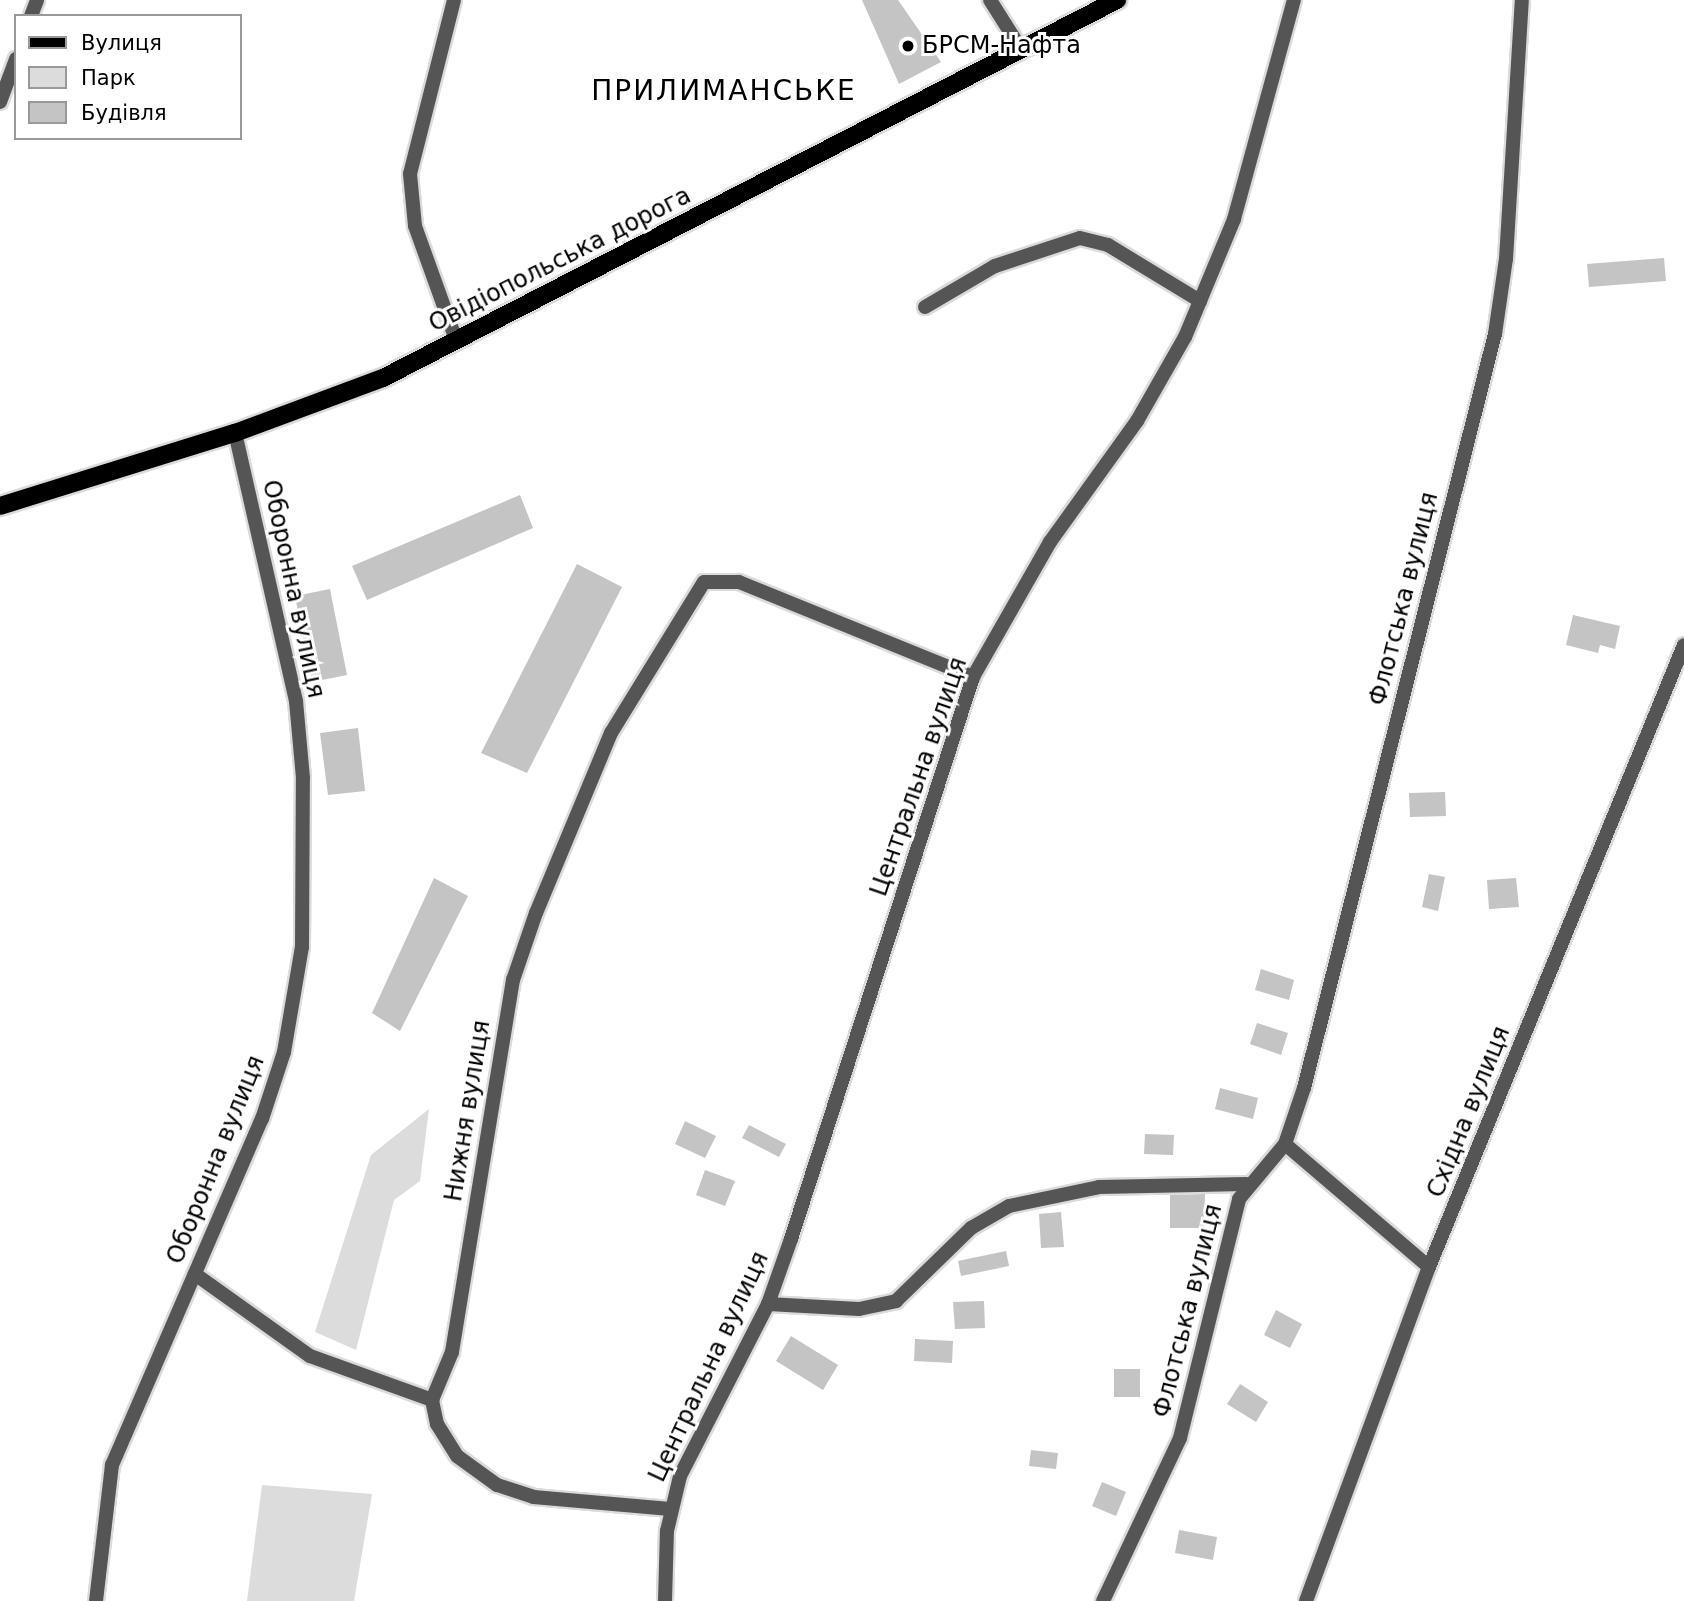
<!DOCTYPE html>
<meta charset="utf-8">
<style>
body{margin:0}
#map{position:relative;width:1684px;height:1601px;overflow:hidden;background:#fff;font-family:"DejaVu Sans",sans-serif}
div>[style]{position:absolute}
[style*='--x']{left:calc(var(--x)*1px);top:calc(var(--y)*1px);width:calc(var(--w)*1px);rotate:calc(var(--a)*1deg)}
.green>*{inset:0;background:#dcdcdc}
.building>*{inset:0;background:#c4c4c4}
.roads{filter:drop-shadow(2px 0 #dbdbdb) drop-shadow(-2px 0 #dbdbdb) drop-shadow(0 2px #dbdbdb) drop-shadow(0 -2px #dbdbdb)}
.street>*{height:14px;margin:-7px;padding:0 7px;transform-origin:7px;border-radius:7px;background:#555}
.primary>*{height:18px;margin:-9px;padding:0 9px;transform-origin:9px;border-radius:9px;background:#000}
.dots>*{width:19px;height:19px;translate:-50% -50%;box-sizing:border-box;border:4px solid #fff;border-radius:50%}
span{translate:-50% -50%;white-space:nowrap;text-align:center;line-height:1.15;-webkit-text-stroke:6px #fff;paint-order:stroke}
.poi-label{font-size:24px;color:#000}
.left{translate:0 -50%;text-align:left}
.street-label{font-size:24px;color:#000}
.quarter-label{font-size:28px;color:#000;letter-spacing:2px}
.legend{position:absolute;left:14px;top:14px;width:228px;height:126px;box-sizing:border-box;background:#fff;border:2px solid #999;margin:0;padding:9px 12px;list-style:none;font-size:21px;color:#000}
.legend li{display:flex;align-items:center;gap:14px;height:35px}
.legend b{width:35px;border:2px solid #999}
</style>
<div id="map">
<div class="green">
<i style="clip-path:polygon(429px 1109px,420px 1181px,394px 1200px,356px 1350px,315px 1332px,371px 1155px)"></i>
<i style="clip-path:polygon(262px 1485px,372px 1494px,354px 1601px,247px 1601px)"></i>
</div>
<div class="building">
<i style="clip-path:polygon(862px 0,898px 0,941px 62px,899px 84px)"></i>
<i style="clip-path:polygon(1664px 258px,1666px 281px,1589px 287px,1587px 264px)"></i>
<i style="clip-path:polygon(520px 495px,533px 528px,367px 600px,352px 566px)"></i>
<i style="clip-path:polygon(577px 564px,622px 587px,527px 773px,481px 753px)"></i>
<i style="clip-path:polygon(330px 589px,347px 675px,312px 682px,295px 596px)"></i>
<i style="clip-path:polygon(1573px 615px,1620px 626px,1615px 649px,1600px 645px,1598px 653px,1566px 645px)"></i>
<i style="clip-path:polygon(358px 728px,365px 791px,328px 795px,320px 733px)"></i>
<i style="clip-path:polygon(1445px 792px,1446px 816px,1410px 817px,1409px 793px)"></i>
<i style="clip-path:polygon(1429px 874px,1445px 877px,1438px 911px,1422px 907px)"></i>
<i style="clip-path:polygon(434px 878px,468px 896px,400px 1031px,372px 1013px)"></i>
<i style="clip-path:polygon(1516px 878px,1519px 907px,1489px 909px,1487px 880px)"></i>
<i style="clip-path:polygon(1261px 969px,1294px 980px,1289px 1000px,1255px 990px)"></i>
<i style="clip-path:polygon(1257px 1023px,1288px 1033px,1281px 1055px,1250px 1044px)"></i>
<i style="clip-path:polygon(1220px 1088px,1258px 1098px,1253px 1119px,1215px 1109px)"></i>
<i style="clip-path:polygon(685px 1121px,716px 1136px,705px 1158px,675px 1144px)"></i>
<i style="clip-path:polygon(749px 1125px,786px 1144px,779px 1157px,742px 1138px)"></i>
<i style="clip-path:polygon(1145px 1134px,1174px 1135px,1173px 1155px,1144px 1154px)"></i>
<i style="clip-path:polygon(705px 1170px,735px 1181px,725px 1206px,696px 1195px)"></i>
<i style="clip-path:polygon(1205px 1194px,1204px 1228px,1170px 1228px,1170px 1195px)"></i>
<i style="clip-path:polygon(1061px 1212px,1064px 1247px,1041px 1248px,1039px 1214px)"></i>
<i style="clip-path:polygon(1006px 1251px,1009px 1266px,961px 1276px,958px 1261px)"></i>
<i style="clip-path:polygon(984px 1301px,985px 1328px,955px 1329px,953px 1302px)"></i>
<i style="clip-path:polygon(1276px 1310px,1302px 1324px,1290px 1348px,1264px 1335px)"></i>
<i style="clip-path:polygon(791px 1336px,838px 1365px,823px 1390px,776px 1361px)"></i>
<i style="clip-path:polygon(915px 1339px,953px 1341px,952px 1363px,914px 1361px)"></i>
<i style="clip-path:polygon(1114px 1369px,1140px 1369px,1140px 1397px,1114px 1397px)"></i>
<i style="clip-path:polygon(1240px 1384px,1268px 1402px,1256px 1422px,1227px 1404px)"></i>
<i style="clip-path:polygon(1031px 1450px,1058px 1453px,1056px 1469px,1029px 1466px)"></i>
<i style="clip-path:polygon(1102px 1482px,1126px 1492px,1116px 1516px,1092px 1506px)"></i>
<i style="clip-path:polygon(1179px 1530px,1217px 1537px,1213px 1560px,1175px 1553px)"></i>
</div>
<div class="roads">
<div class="street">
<i style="--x:454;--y:0;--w:179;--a:104.2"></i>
<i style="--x:410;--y:174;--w:52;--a:84.5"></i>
<i style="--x:415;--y:226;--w:121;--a:70.2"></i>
<i style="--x:990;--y:0;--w:58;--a:57.7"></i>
<i style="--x:31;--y:16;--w:17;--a:-69"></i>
<i style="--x:0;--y:102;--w:46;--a:-69.6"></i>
<i style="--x:925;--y:307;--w:81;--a:-30.4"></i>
<i style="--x:995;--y:266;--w:89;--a:-18.2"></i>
<i style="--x:1080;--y:238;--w:29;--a:14"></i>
<i style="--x:1108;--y:245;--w:108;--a:31.3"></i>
<i style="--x:1285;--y:1144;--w:189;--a:40.5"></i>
<i style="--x:195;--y:1274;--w:141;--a:35.5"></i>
<i style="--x:310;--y:1356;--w:130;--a:19.8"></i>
<i style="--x:768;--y:1304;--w:91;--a:3.1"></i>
<i style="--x:859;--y:1309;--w:38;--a:-12"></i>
<i style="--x:896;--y:1301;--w:105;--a:-44.2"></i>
<i style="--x:971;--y:1228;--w:44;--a:-30.1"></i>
<i style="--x:1009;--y:1206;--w:92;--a:-11.9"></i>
<i style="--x:1099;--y:1187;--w:147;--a:-1.2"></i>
<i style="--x:670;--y:1509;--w:137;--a:-175"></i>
<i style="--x:534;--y:1497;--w:39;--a:-162"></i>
<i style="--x:497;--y:1485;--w:49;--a:-144.1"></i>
<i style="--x:457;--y:1456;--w:38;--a:-122"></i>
<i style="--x:437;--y:1424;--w:25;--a:-102"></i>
<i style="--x:432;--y:1400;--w:52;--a:-67.4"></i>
<i style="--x:452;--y:1352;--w:377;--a:-80.7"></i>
<i style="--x:513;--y:980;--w:71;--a:-71.1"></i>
<i style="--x:536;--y:913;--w:195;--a:-67.4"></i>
<i style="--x:611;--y:733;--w:177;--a:-58.4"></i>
<i style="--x:704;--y:582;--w:35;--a:0"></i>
<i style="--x:739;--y:582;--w:253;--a:22.1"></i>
<i style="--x:96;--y:1601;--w:137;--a:-83.3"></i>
<i style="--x:112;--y:1465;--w:377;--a:-66.6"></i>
<i style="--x:262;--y:1119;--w:71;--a:-71.8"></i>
<i style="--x:284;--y:1052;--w:107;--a:-80.3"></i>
<i style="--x:302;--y:947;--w:169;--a:-89.7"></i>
<i style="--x:303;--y:778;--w:77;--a:-95.2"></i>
<i style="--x:296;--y:701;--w:275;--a:-102.8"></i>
<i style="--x:665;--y:1601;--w:70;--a:-88.4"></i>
<i style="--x:667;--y:1531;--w:57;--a:-76.7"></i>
<i style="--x:680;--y:1476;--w:193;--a:-62.9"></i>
<i style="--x:768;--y:1304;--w:69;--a:-70.5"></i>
<i style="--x:791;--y:1239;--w:591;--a:-72.06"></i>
<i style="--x:973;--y:677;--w:155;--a:-60.3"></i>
<i style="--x:1050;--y:542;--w:149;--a:-54.3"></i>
<i style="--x:1137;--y:421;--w:97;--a:-60.3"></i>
<i style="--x:1185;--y:337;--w:128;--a:-67.4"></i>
<i style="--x:1234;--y:219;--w:227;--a:-74.7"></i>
<i style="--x:1103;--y:1601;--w:180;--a:-64.7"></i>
<i style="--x:1180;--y:1438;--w:246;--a:-76.1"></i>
<i style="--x:1239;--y:1199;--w:72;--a:-50.1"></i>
<i style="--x:1285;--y:1144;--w:59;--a:-71.3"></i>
<i style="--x:1304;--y:1088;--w:778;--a:-75.79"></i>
<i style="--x:1495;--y:334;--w:76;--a:-81.7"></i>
<i style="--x:1506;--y:259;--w:259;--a:-86.5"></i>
<i style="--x:1306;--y:1601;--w:356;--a:-69.8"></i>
<i style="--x:1429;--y:1267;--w:672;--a:-67.71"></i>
</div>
<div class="primary">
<i style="--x:0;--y:506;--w:246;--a:-17.3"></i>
<i style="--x:235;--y:433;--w:158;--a:-20.4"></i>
<i style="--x:383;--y:378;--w:826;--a:-27.25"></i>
</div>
</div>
<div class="dots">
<i style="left:908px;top:46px;background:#000"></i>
</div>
<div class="poi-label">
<span class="left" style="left:922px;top:46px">БРСМ-Нафта</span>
</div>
<div class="street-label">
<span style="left:560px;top:260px;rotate:-27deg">Овідіопольська дорога</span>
<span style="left:293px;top:589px;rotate:78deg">Оборонна вулиця</span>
<span style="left:1404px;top:599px;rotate:-76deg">Флотська вулиця</span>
<span style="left:919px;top:777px;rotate:-71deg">Центральна вулиця</span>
<span style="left:468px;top:1111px;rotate:-81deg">Нижня вулиця</span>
<span style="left:1469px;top:1112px;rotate:-68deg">Східна вулиця</span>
<span style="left:216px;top:1160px;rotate:-68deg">Оборонна вулиця</span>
<span style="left:1188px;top:1311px;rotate:-76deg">Флотська вулиця</span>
<span style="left:709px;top:1367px;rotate:-65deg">Центральна вулиця</span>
</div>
<div class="quarter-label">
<span style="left:724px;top:91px">ПРИЛИМАНСЬКЕ</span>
</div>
<ul class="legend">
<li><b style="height:9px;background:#000"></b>Вулиця</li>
<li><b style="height:19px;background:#dcdcdc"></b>Парк</li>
<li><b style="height:19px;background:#c4c4c4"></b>Будівля</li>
</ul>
</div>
